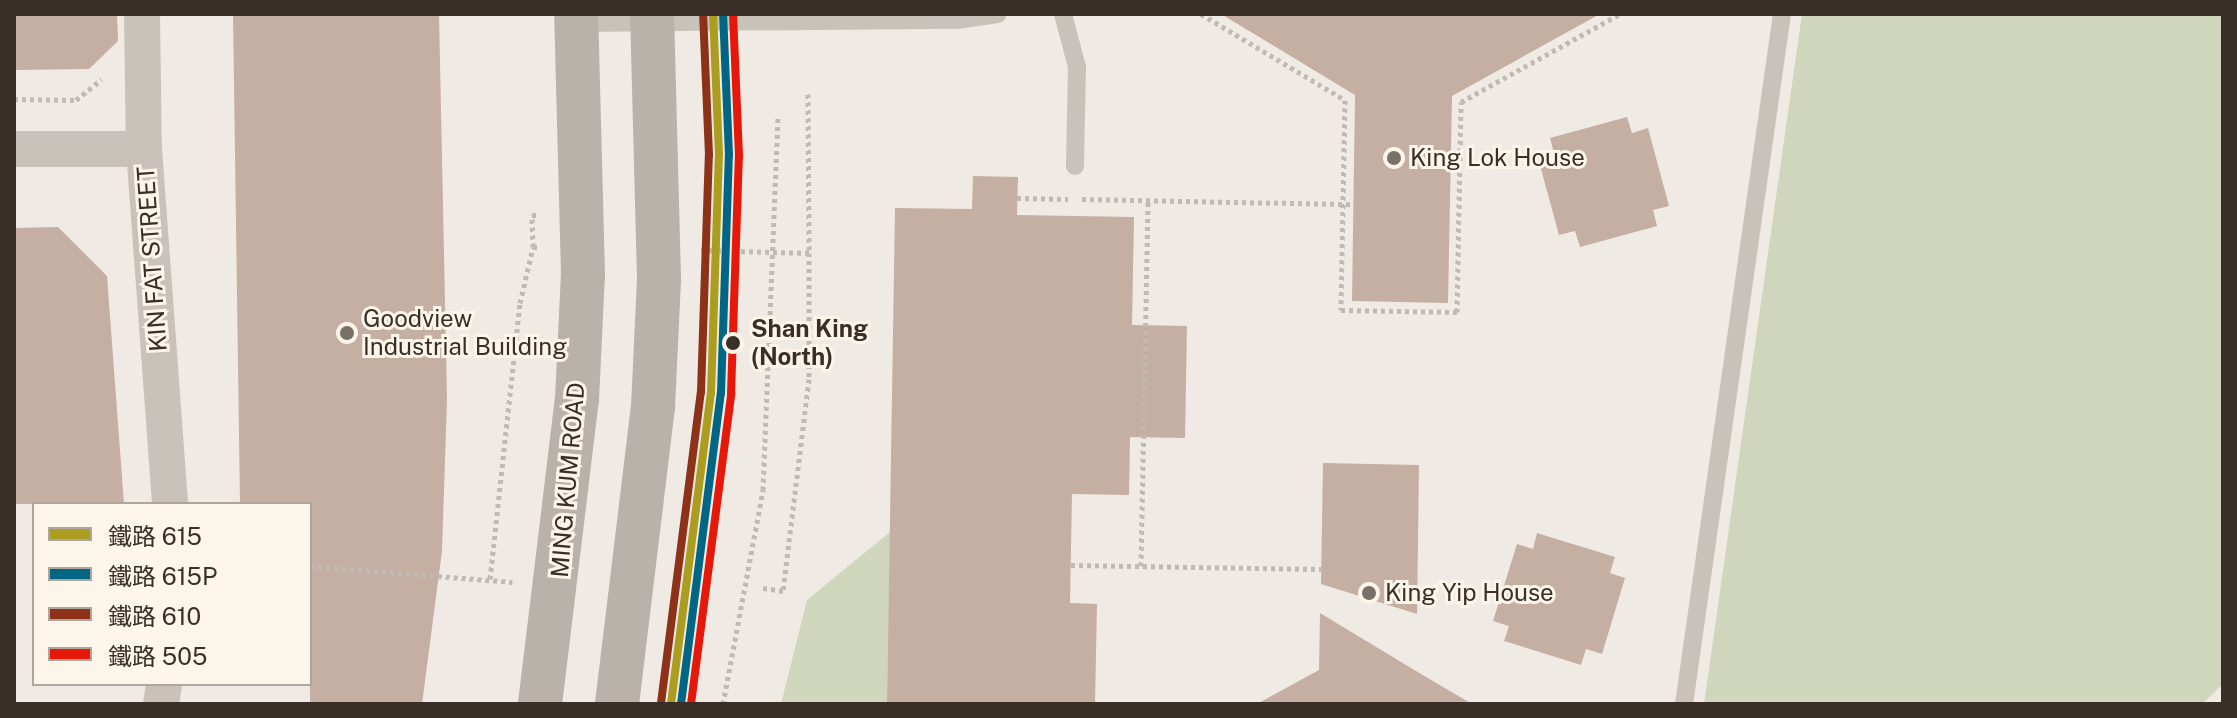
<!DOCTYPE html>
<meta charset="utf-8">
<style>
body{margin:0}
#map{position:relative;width:2237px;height:718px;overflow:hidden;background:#efeae3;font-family:"Public Sans","Noto Sans TC",sans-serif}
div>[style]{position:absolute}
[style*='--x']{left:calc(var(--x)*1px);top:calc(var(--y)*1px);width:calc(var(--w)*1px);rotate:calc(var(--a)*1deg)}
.green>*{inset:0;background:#cfd6bb}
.building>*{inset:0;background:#c5afa3}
.path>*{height:5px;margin-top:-2.5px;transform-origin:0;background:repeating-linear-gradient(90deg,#c1bab3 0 4px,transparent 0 8px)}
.lane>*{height:18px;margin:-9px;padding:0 9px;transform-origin:9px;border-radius:9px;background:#c8c2bb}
.street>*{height:36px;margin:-18px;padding:0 18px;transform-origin:18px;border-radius:18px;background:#c8c2bb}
.secondary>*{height:44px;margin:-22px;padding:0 22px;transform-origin:22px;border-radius:22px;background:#b9b2ab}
.rail-1>*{height:8px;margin:-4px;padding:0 4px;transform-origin:4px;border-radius:4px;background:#aa9d1f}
.rail-2>*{height:8px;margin:-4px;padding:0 4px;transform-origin:4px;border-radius:4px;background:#006684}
.rail-3>*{height:8px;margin:-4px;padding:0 4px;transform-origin:4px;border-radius:4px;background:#8d3219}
.rail-4>*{height:8px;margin:-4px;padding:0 4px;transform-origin:4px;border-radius:4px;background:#e6180a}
.dots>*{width:22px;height:22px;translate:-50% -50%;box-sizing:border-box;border:4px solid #fcf5ea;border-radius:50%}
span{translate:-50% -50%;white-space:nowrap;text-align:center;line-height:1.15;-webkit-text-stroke:6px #fcf5ea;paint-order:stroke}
.poi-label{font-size:24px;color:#3a2f28}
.left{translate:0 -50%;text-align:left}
.street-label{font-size:24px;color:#3a2f28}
.stop-label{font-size:24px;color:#3a2f28;font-weight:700}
.frame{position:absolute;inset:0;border:16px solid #3a2f28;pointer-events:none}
.legend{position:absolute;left:32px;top:502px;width:280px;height:184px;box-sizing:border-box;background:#fcf5ea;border:2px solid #aea69c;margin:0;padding:10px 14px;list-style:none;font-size:24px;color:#3a2f28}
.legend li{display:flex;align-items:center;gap:16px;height:40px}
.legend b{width:40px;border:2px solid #aea69c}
</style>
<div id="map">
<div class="green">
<i style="clip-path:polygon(1802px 14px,2223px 14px,2223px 684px,2202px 704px,1704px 704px)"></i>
<i style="clip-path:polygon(890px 532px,887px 704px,781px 704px,807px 600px)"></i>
</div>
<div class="building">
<i style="clip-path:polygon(14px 14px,117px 14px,118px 41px,89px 69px,14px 70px)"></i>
<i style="clip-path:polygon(233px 14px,439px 14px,447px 399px,442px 551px,422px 704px,310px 704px,310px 504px,240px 504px)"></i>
<i style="clip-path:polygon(1221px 14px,1600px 14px,1452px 96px,1448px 303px,1352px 301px,1355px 95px)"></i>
<i style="clip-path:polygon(1627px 117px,1632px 133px,1648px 128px,1669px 206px,1653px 210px,1657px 226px,1580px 247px,1575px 231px,1559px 235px,1538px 158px,1554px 153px,1550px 138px)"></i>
<i style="clip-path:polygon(973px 176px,1018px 177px,1017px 215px,1134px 217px,1132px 325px,1187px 326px,1185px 438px,1130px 437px,1129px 495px,1072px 494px,1070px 603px,1097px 604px,1095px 704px,887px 704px,895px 208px,972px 209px)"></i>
<i style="clip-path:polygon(58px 227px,107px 276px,124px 504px,14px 504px,14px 228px)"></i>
<i style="clip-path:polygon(1323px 463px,1419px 465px,1417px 614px,1321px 584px)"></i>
<i style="clip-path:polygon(1537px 533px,1615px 557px,1610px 573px,1625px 578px,1602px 654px,1586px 649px,1581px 665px,1504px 641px,1509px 626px,1493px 621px,1517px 544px,1533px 549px)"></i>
<i style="clip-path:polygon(1320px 613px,1416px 671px,1472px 704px,1257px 704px,1319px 670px)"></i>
</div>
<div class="path">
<i style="--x:1201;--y:14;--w:168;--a:30.8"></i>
<i style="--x:1345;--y:100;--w:210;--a:91.1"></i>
<i style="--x:1341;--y:310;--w:116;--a:1"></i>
<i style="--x:1457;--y:312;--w:210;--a:-88.9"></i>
<i style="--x:1461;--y:102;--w:182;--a:-29"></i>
<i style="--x:808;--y:94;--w:159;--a:89.6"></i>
<i style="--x:14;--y:99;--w:62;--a:0.9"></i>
<i style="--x:76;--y:100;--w:33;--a:-39"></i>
<i style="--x:1017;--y:198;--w:51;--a:1.1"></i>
<i style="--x:1082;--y:199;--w:271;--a:1.1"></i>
<i style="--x:533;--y:247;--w:32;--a:-92"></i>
<i style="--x:532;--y:215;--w:7;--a:0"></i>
<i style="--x:701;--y:250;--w:108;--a:1.6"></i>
<i style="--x:809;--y:253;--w:126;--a:90"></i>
<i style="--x:809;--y:379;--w:214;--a:97"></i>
<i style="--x:783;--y:591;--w:24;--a:-171"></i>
<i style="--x:1071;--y:565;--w:250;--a:0.9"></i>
<i style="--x:310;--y:566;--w:203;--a:4.5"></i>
<i style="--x:1141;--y:566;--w:366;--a:-88.9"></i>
<i style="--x:490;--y:579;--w:278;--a:-83.8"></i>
<i style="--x:520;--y:303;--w:57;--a:-76.9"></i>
<i style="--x:533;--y:247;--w:6;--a:0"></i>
<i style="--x:723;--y:704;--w:218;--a:-79.4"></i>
<i style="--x:763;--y:490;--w:374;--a:-87.7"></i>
</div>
<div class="lane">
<i style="--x:1063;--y:14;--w:55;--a:75.2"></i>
<i style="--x:1077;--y:67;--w:99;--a:91.2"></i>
<i style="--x:577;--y:23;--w:380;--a:-0.5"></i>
<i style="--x:957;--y:20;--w:41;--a:-8.3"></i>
<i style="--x:1684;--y:704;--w:697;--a:-81.92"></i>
</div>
<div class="street">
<i style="--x:142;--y:14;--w:135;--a:89.2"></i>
<i style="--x:144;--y:149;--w:356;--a:85.8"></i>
<i style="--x:14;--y:149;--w:130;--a:0"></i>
<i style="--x:161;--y:704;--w:20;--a:-81"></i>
</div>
<div class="secondary">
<i style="--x:540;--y:704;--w:306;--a:-83.1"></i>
<i style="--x:577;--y:400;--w:125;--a:-87.3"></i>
<i style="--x:583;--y:275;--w:261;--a:-91.5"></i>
<i style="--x:617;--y:704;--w:299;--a:-83.1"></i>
<i style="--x:653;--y:407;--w:128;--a:-87.3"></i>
<i style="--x:659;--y:279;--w:265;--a:-91.5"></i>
</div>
<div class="rail-1">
<i style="--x:671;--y:704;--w:314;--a:-82.7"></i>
<i style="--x:711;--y:393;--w:238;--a:-88.1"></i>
<i style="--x:719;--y:155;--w:141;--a:-92.4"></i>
</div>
<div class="rail-2">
<i style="--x:681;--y:704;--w:314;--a:-82.7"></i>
<i style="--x:721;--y:393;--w:238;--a:-88.1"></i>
<i style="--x:729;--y:155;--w:141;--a:-92.4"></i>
</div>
<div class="rail-3">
<i style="--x:661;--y:703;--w:314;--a:-82.7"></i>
<i style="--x:701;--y:392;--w:237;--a:-88.1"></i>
<i style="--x:709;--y:155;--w:141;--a:-92.4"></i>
</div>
<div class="rail-4">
<i style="--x:691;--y:704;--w:313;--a:-82.6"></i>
<i style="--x:731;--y:394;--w:238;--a:-88.1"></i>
<i style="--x:739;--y:156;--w:142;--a:-92.4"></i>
</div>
<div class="dots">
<i style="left:1394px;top:158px;background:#797069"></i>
<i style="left:347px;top:333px;background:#797069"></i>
<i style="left:733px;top:343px;background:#3a2f28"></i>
<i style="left:1369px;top:593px;background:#797069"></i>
</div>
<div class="poi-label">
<span class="left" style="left:1410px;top:158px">King Lok House</span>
<span class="left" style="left:363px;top:333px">Goodview<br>Industrial Building</span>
<span class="left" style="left:1385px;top:593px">King Yip House</span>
</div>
<div class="street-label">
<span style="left:152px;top:259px;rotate:-94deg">KIN FAT STREET</span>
<span style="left:568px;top:480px;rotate:-85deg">MING KUM ROAD</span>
</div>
<div class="stop-label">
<span class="left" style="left:751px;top:343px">Shan King<br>(North)</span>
</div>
<div class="frame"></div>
<ul class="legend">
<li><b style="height:10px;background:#aa9d1f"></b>鐵路 615</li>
<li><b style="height:10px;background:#006684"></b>鐵路 615P</li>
<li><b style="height:10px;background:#8d3219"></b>鐵路 610</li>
<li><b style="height:10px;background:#e6180a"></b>鐵路 505</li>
</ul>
</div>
